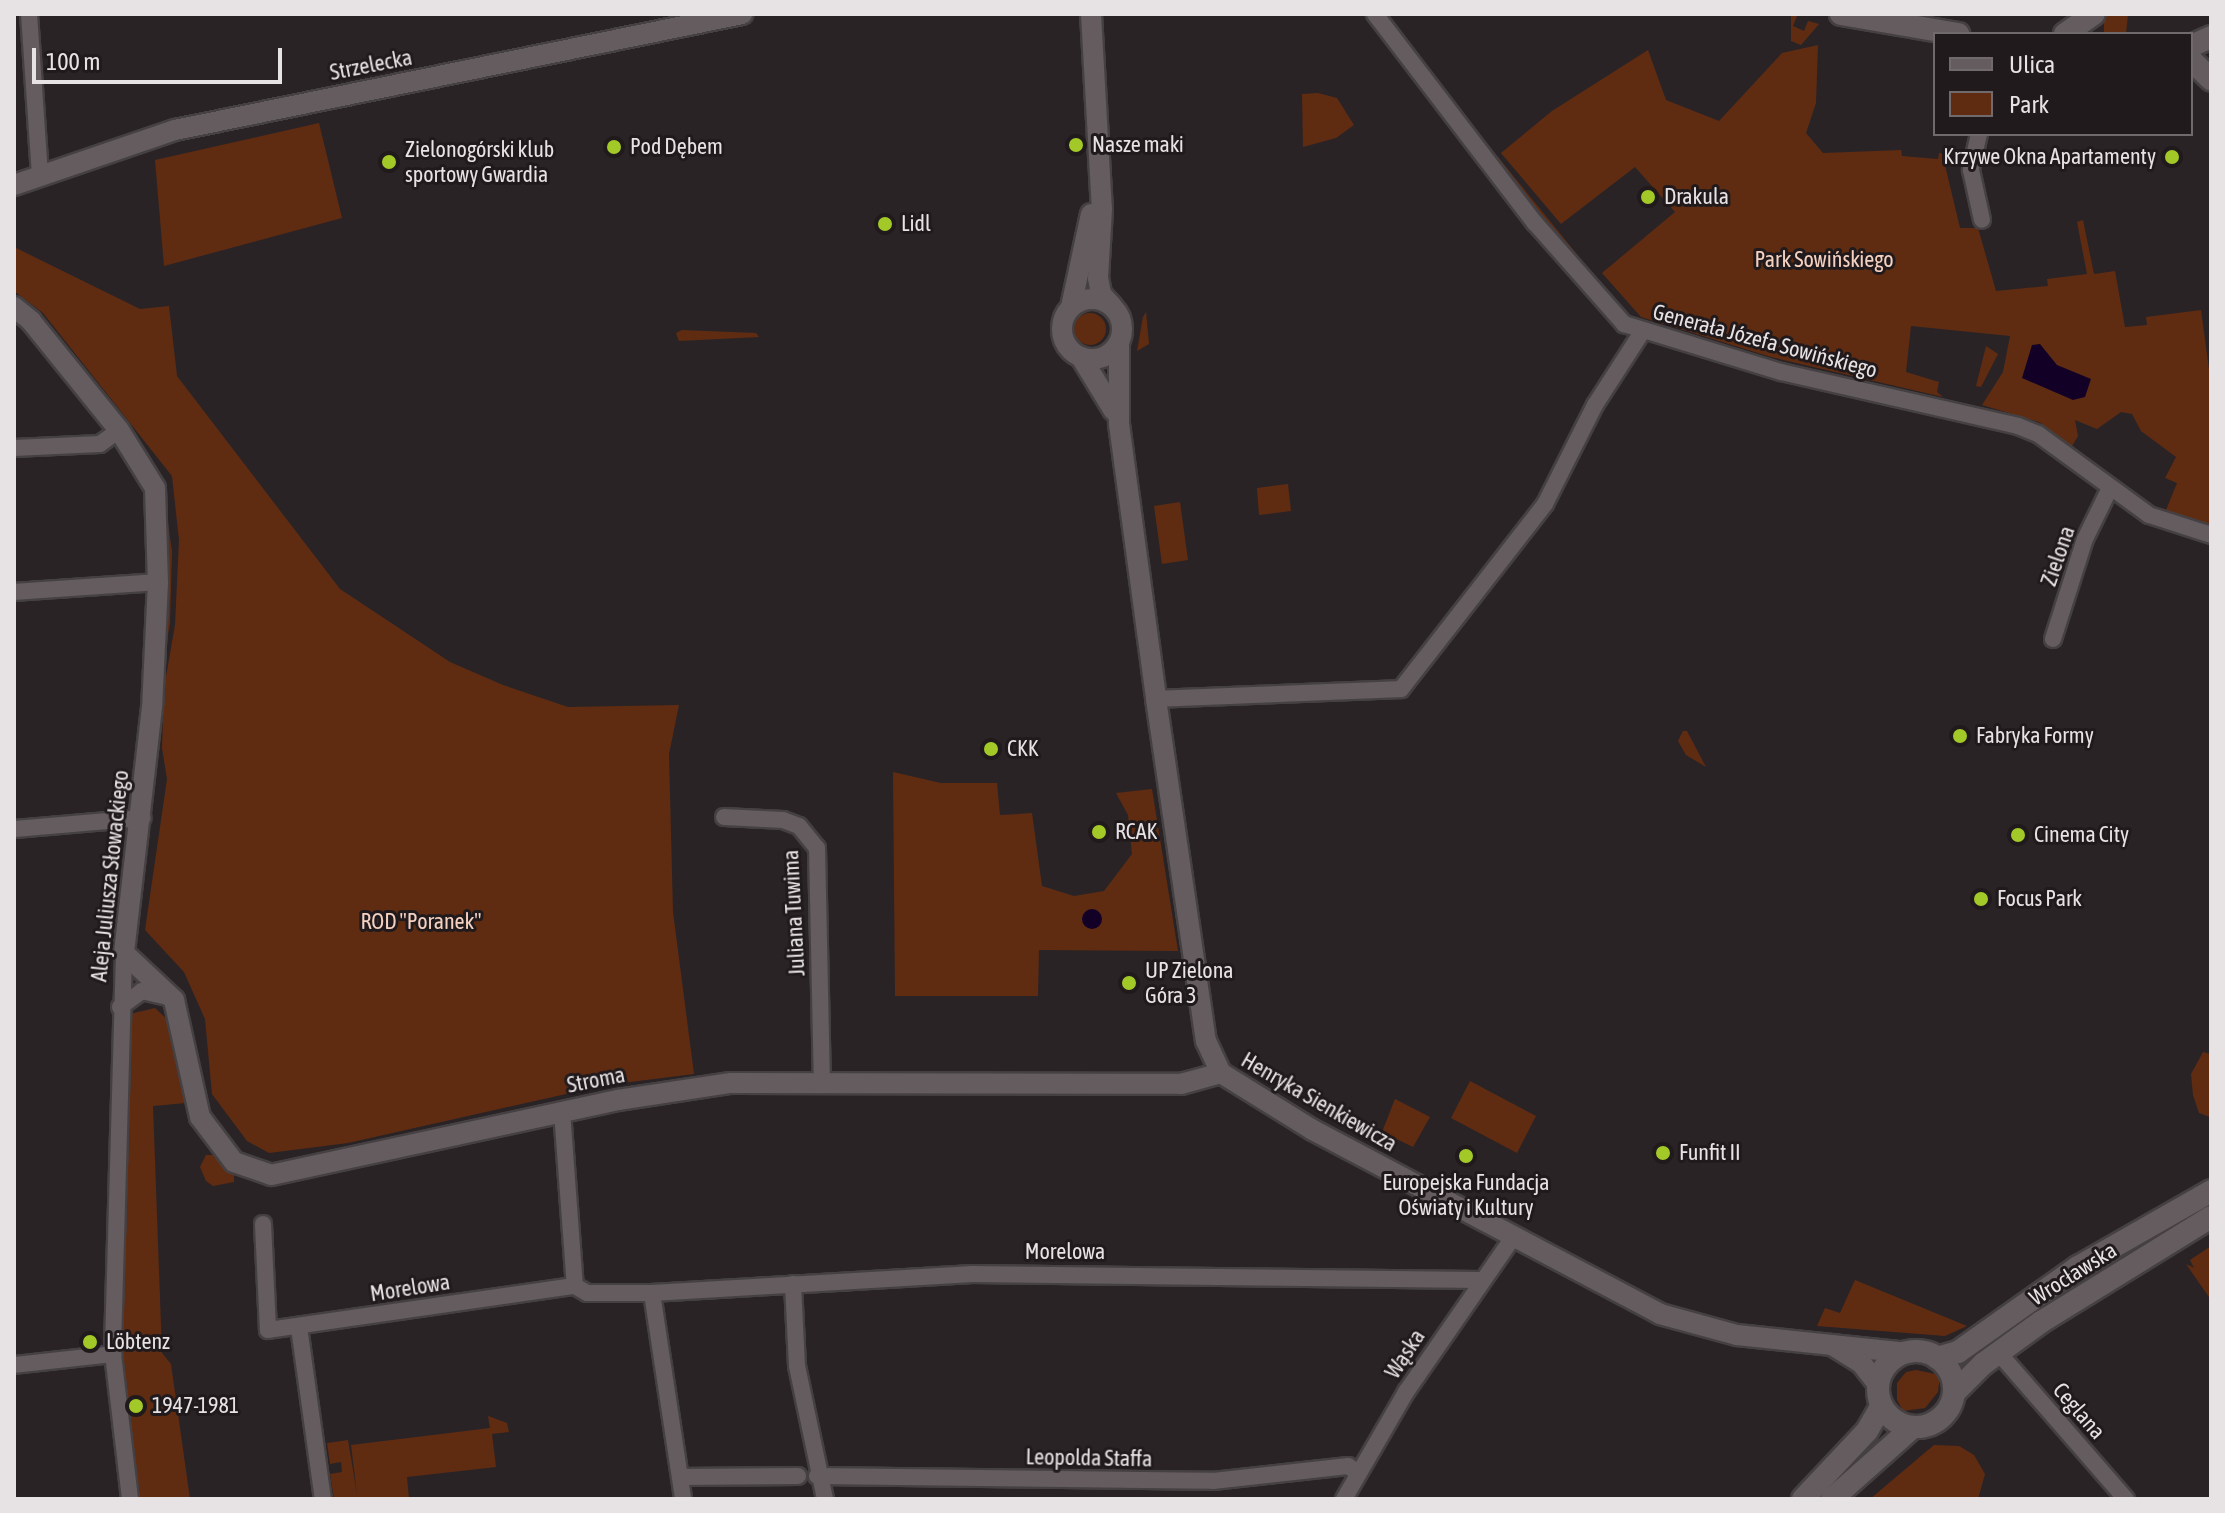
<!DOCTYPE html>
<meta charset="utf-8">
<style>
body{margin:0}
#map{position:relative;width:2225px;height:1513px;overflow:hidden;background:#2a2326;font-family:"Asap Condensed",sans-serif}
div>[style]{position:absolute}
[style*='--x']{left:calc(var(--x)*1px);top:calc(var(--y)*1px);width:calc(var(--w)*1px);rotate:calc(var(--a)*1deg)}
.green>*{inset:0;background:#5f2c12}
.round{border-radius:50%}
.water>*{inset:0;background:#120027}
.roads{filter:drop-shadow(2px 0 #454042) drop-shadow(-2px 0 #454042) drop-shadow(0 2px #454042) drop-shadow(0 -2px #454042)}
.minor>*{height:16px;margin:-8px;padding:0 8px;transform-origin:8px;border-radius:8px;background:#645c5f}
.tertiary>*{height:20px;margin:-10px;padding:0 10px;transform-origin:10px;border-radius:10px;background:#645c5f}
.tertiary>.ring{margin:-10px;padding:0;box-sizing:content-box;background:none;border:20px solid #645c5f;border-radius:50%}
.secondary>*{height:22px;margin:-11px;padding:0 11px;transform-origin:11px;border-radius:11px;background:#645c5f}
.secondary>.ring{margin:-11px;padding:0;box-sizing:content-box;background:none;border:22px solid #645c5f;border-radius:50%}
.dots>*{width:22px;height:22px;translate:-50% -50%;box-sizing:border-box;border:4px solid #201a1c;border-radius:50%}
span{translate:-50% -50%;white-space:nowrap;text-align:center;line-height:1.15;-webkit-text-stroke:6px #201a1c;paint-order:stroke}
.street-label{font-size:22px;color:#e7e2e4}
.poi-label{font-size:22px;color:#e7e2e4}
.left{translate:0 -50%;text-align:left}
.right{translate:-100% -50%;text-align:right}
.park-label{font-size:22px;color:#f5d1c1}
.frame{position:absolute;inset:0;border:16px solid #e7e2e4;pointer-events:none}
.legend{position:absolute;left:1933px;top:32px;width:260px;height:104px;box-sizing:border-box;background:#201a1c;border:2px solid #706a6c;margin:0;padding:10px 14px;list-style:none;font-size:24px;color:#e7e2e4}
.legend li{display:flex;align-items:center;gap:16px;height:40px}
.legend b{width:40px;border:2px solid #706a6c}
.scale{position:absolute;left:32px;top:48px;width:250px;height:36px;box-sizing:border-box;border:4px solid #e7e2e4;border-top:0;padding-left:10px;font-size:24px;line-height:28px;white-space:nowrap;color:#e7e2e4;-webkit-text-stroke:6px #201a1c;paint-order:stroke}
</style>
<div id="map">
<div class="green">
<i style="clip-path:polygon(1791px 14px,1797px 16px,1793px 26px,1804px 31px,1808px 21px,1819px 24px,1801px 45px,1791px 41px)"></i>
<i style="clip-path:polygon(2104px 14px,2128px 14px,2126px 34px,2104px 34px)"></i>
<i style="clip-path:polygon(1818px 45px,1816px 103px,1806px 133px,1823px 153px,1901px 150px,1902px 156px,1938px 159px,1939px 153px,1950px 155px,1944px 161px,1960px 228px,1978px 228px,1996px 291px,2048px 286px,2047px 279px,2087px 274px,2077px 222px,2083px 220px,2094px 274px,2115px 271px,2125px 327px,2147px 325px,2146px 317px,2201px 310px,2211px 384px,2211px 525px,2164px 515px,2177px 483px,2165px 478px,2176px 457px,2141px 431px,2132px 414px,2121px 412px,2097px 429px,2075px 420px,2078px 436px,2072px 446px,2039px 422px,1982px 405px,2003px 372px,2010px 336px,1911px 326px,1906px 372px,1939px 382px,1937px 392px,1943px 397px,1771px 357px,1641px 317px,1602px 273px,1675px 212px,1635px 167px,1561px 224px,1501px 153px,1552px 111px,1648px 50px,1666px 100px,1719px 121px,1782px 53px)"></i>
<i style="clip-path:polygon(1318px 93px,1337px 98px,1354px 125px,1336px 138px,1303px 147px,1302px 94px)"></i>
<i style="clip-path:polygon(1467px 119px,1584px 263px,1579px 266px,1551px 232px)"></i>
<i style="clip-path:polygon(319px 123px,342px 218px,164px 266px,155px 160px)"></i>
<i style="clip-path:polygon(14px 247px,140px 309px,169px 306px,177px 376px,340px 589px,450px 662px,503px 685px,568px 707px,679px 705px,669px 754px,673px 912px,694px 1074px,606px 1085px,348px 1143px,269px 1153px,247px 1141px,212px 1094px,205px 1019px,184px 972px,145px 930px,167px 779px,162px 748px,164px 688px,175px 625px,179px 540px,172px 476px,43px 313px,14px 291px)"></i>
<i style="clip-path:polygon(1146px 312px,1149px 344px,1137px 351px,1143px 317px)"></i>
<i class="round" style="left:1074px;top:313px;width:32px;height:32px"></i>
<i style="clip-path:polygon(682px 330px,756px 333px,759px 337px,679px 341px,676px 333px)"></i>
<i style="clip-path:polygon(1986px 346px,1998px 354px,1981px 387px,1976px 386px)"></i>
<i style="clip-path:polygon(161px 476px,172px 551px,170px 624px,161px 669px,166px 546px)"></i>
<i style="clip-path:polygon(1288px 484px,1291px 511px,1259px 515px,1257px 488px)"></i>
<i style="clip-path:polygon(1180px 502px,1188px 560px,1162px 564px,1154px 506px)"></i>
<i style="clip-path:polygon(1683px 731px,1687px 731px,1706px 767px,1686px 755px,1678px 741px)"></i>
<i style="clip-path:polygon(893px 772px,941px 783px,997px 783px,1000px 815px,1032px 813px,1042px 886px,1074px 896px,1104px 891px,1132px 854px,1128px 815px,1116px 793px,1152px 789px,1178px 951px,1039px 950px,1038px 996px,895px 996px)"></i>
<i style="clip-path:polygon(155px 1008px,172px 1024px,186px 1103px,153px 1106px,162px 1353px,171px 1364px,190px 1499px,138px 1499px,123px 1383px,120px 1307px,130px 1014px)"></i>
<i style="clip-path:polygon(2203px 1052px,2211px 1054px,2210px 1117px,2199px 1113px,2193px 1095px,2191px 1074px)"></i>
<i style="clip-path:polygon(1470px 1081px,1536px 1116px,1517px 1153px,1451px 1118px)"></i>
<i style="clip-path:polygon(1395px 1099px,1430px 1117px,1413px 1147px,1382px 1132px)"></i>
<i style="clip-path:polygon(206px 1155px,214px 1155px,234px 1173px,234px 1182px,213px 1186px,206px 1181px,200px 1167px)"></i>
<i style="clip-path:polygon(2211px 1246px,2211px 1300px,2186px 1264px,2194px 1268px,2190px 1260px)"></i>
<i style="clip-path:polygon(1855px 1280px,1967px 1326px,1945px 1336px,1817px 1326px,1825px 1308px,1840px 1313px)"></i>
<i style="clip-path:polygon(1916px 1370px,1940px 1375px,1938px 1392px,1925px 1408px,1903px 1411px,1897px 1400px,1897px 1383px,1906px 1372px)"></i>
<i style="clip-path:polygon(488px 1416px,507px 1423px,509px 1432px,492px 1434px,496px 1467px,407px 1477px,409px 1499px,334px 1499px,330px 1474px,342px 1472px,341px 1462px,330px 1464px,327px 1443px,348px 1440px,357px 1494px,351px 1445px,490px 1428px)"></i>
<i style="clip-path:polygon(1934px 1445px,1959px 1446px,1974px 1455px,1985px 1474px,1978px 1499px,1870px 1499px)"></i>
</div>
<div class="water">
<i style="clip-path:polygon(2040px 344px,2057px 365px,2091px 379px,2085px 397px,2073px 400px,2022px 378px,2032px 345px)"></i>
<i class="round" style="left:1082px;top:909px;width:20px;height:20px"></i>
</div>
<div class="roads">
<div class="minor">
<i style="--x:29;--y:14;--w:161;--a:86.1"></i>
<i style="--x:1375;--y:14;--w:263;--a:52.6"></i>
<i style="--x:1535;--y:223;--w:135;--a:48.6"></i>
<i style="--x:1624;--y:324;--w:164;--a:17"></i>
<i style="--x:1781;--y:372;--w:243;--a:12.8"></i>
<i style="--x:2018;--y:426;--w:22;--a:22"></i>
<i style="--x:2038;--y:434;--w:137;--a:36.1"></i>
<i style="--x:2149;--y:515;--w:65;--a:17.9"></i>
<i style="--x:1979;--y:134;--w:37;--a:103"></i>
<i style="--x:1971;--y:170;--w:51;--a:77.6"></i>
<i style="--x:14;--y:448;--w:86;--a:-2.7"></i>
<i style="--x:100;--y:444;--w:24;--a:-36"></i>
<i style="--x:14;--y:592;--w:144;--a:-4"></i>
<i style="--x:2053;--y:639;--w:105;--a:-72.3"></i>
<i style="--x:2085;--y:539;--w:55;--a:-63.9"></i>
<i style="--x:1156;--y:699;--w:245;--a:-2.3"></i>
<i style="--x:1401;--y:689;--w:234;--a:-52.1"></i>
<i style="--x:1545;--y:504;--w:111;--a:-63.2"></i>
<i style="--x:1595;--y:405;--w:87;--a:-57.2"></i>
<i style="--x:724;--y:817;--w:59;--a:2.9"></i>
<i style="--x:783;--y:820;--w:17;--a:21"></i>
<i style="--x:799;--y:826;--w:28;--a:51"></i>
<i style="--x:817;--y:848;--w:233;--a:88.8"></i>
<i style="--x:14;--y:829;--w:129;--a:-4.9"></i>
<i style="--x:124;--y:953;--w:401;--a:91.6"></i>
<i style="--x:113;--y:1354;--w:146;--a:83.3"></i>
<i style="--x:120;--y:1007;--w:27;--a:-36"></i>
<i style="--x:142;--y:991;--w:26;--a:13"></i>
<i style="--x:562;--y:1111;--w:175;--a:85.8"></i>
<i style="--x:575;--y:1286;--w:14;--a:30"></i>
<i style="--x:587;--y:1293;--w:65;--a:0"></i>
<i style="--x:652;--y:1293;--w:208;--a:81.4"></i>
<i style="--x:263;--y:1224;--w:106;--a:87.3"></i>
<i style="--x:268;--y:1330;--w:310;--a:-8.2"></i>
<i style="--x:793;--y:1284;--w:82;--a:87.2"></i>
<i style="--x:797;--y:1366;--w:136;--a:78.1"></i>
<i style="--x:652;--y:1293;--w:321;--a:-3.4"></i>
<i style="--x:972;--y:1274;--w:507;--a:0.68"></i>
<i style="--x:299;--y:1327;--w:174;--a:82.1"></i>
<i style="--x:1998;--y:1352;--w:195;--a:49"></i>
<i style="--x:14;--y:1365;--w:100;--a:-6.3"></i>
<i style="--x:817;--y:1476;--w:396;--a:0.7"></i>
<i style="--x:1213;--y:1481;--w:136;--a:-6.3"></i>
<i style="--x:1348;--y:1466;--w:11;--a:34"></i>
<i style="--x:680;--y:1477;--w:118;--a:-0.5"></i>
<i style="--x:1344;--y:1499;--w:124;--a:-59.9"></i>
<i style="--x:1406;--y:1392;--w:186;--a:-55.3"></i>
</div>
<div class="tertiary">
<i style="--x:1091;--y:14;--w:195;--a:86.8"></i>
<i style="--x:1102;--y:209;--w:69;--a:93.3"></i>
<i style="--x:1098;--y:278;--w:16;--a:79"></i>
<i style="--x:1101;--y:294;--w:16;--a:47"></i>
<i style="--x:14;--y:185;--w:170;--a:-18.9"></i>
<i style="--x:175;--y:130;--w:579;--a:-11.56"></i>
<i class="ring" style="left:1062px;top:299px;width:40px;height:40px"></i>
<i style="--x:14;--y:307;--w:22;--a:39"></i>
<i style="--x:31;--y:321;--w:140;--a:51.1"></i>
<i style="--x:119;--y:430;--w:68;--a:58.2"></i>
<i style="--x:155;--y:488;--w:94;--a:88.2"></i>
<i style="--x:158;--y:582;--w:125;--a:92.7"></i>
<i style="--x:152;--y:707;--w:248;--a:96.5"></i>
<i style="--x:124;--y:953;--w:69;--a:43.2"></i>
<i style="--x:174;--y:1000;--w:120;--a:77.5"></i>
<i style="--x:200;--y:1117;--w:56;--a:52.9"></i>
<i style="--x:234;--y:1162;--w:39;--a:19"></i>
<i style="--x:271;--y:1175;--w:355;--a:-12.2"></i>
<i style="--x:618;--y:1100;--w:114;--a:-8.6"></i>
<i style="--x:731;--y:1083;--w:450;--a:0.1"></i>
<i style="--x:1181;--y:1084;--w:41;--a:-15.4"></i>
<i style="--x:1071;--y:307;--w:95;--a:-77.9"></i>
<i style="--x:1119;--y:342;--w:82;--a:90"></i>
<i style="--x:1119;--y:424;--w:277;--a:82.3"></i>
<i style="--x:1156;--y:699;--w:346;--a:81.7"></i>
<i style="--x:1206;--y:1041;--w:35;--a:65"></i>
<i style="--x:1221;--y:1073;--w:108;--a:31.8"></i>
<i style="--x:1313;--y:1130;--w:393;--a:27.9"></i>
<i style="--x:1660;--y:1314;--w:80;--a:15.3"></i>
<i style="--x:1737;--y:1335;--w:172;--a:6"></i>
<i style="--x:1081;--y:357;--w:63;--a:58.6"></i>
<i style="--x:1832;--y:1345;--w:36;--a:32"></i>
<i style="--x:1862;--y:1364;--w:28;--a:52"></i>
</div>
<div class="secondary">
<i style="--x:1841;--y:14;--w:119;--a:9.7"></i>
<i style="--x:2065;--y:34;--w:35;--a:-35"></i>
<i style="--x:2191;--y:46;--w:22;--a:-24"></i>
<i style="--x:2191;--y:60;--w:28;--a:44"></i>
<i class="ring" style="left:1878px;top:1351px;width:54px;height:54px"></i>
<i style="--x:1937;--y:1358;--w:22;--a:-16"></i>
<i style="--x:1958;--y:1352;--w:147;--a:-35.3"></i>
<i style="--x:2078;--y:1267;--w:153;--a:-29.7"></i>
<i style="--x:1954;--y:1393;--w:41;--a:-45"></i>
<i style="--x:1983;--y:1364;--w:72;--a:-35.9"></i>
<i style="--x:2041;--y:1322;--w:200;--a:-31.7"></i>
<i style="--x:1803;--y:1499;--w:93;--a:-46.7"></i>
<i style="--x:1867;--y:1431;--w:28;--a:-60"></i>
<i style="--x:1832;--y:1499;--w:108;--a:-41.6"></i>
</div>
</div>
<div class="dots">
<i style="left:1076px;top:145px;background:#a2c928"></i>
<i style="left:614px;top:147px;background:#a2c928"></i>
<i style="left:2172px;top:157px;background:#a2c928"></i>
<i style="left:389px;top:162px;background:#a2c928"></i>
<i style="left:1648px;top:197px;background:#a2c928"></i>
<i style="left:885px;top:224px;background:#a2c928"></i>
<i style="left:1960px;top:736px;background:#a2c928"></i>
<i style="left:991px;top:749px;background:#a2c928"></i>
<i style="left:1099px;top:832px;background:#a2c928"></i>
<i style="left:2018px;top:835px;background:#a2c928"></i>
<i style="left:1981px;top:899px;background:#a2c928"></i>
<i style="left:1129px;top:983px;background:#a2c928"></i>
<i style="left:1663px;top:1153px;background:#a2c928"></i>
<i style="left:1466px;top:1156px;background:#a2c928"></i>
<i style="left:90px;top:1342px;background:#a2c928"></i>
<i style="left:136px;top:1406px;background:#a2c928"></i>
</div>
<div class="street-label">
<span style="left:371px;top:65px;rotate:-11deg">Strzelecka</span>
<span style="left:1765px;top:341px;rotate:15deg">Generała Józefa Sowińskiego</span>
<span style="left:2058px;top:556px;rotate:-71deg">Zielona</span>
<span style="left:110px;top:876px;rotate:-84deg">Aleja Juliusza Słowackiego</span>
<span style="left:794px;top:913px;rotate:-93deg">Juliana Tuwima</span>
<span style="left:596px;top:1080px;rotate:-11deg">Stroma</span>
<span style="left:1319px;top:1102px;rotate:30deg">Henryka Sienkiewicza</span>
<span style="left:1065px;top:1252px">Morelowa</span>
<span style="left:2073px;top:1274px;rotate:-32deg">Wrocławska</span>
<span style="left:410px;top:1288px;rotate:-9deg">Morelowa</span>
<span style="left:1405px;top:1354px;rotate:-57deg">Wąska</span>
<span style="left:2079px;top:1411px;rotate:49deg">Ceglana</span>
<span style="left:1089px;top:1458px;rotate:1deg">Leopolda Staffa</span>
</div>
<div class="poi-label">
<span class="left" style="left:1092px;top:145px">Nasze maki</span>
<span class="left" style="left:630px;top:147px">Pod Dębem</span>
<span class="left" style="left:405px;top:162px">Zielonogórski klub<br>sportowy Gwardia</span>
<span class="right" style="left:2156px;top:157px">Krzywe Okna Apartamenty</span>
<span class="left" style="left:1664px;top:197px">Drakula</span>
<span class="left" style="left:901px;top:224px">Lidl</span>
<span class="left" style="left:1976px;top:736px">Fabryka Formy</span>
<span class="left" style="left:1007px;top:749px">CKK</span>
<span class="left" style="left:1115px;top:832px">RCAK</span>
<span class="left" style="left:2034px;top:835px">Cinema City</span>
<span class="left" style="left:1997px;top:899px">Focus Park</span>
<span class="left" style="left:1145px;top:983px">UP Zielona<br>Góra 3</span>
<span class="left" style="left:1679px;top:1153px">Funfit II</span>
<span style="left:1466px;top:1195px">Europejska Fundacja<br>Oświaty i Kultury</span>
<span class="left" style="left:106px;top:1342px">Löbtenz</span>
<span class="left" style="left:152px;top:1406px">1947-1981</span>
</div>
<div class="park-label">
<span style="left:1824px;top:260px">Park Sowińskiego</span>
<span style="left:421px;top:922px">ROD "Poranek"</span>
</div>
<div class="frame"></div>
<ul class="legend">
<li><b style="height:10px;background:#645c5f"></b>Ulica</li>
<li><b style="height:22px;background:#5f2c12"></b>Park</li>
</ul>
<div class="scale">100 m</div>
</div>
